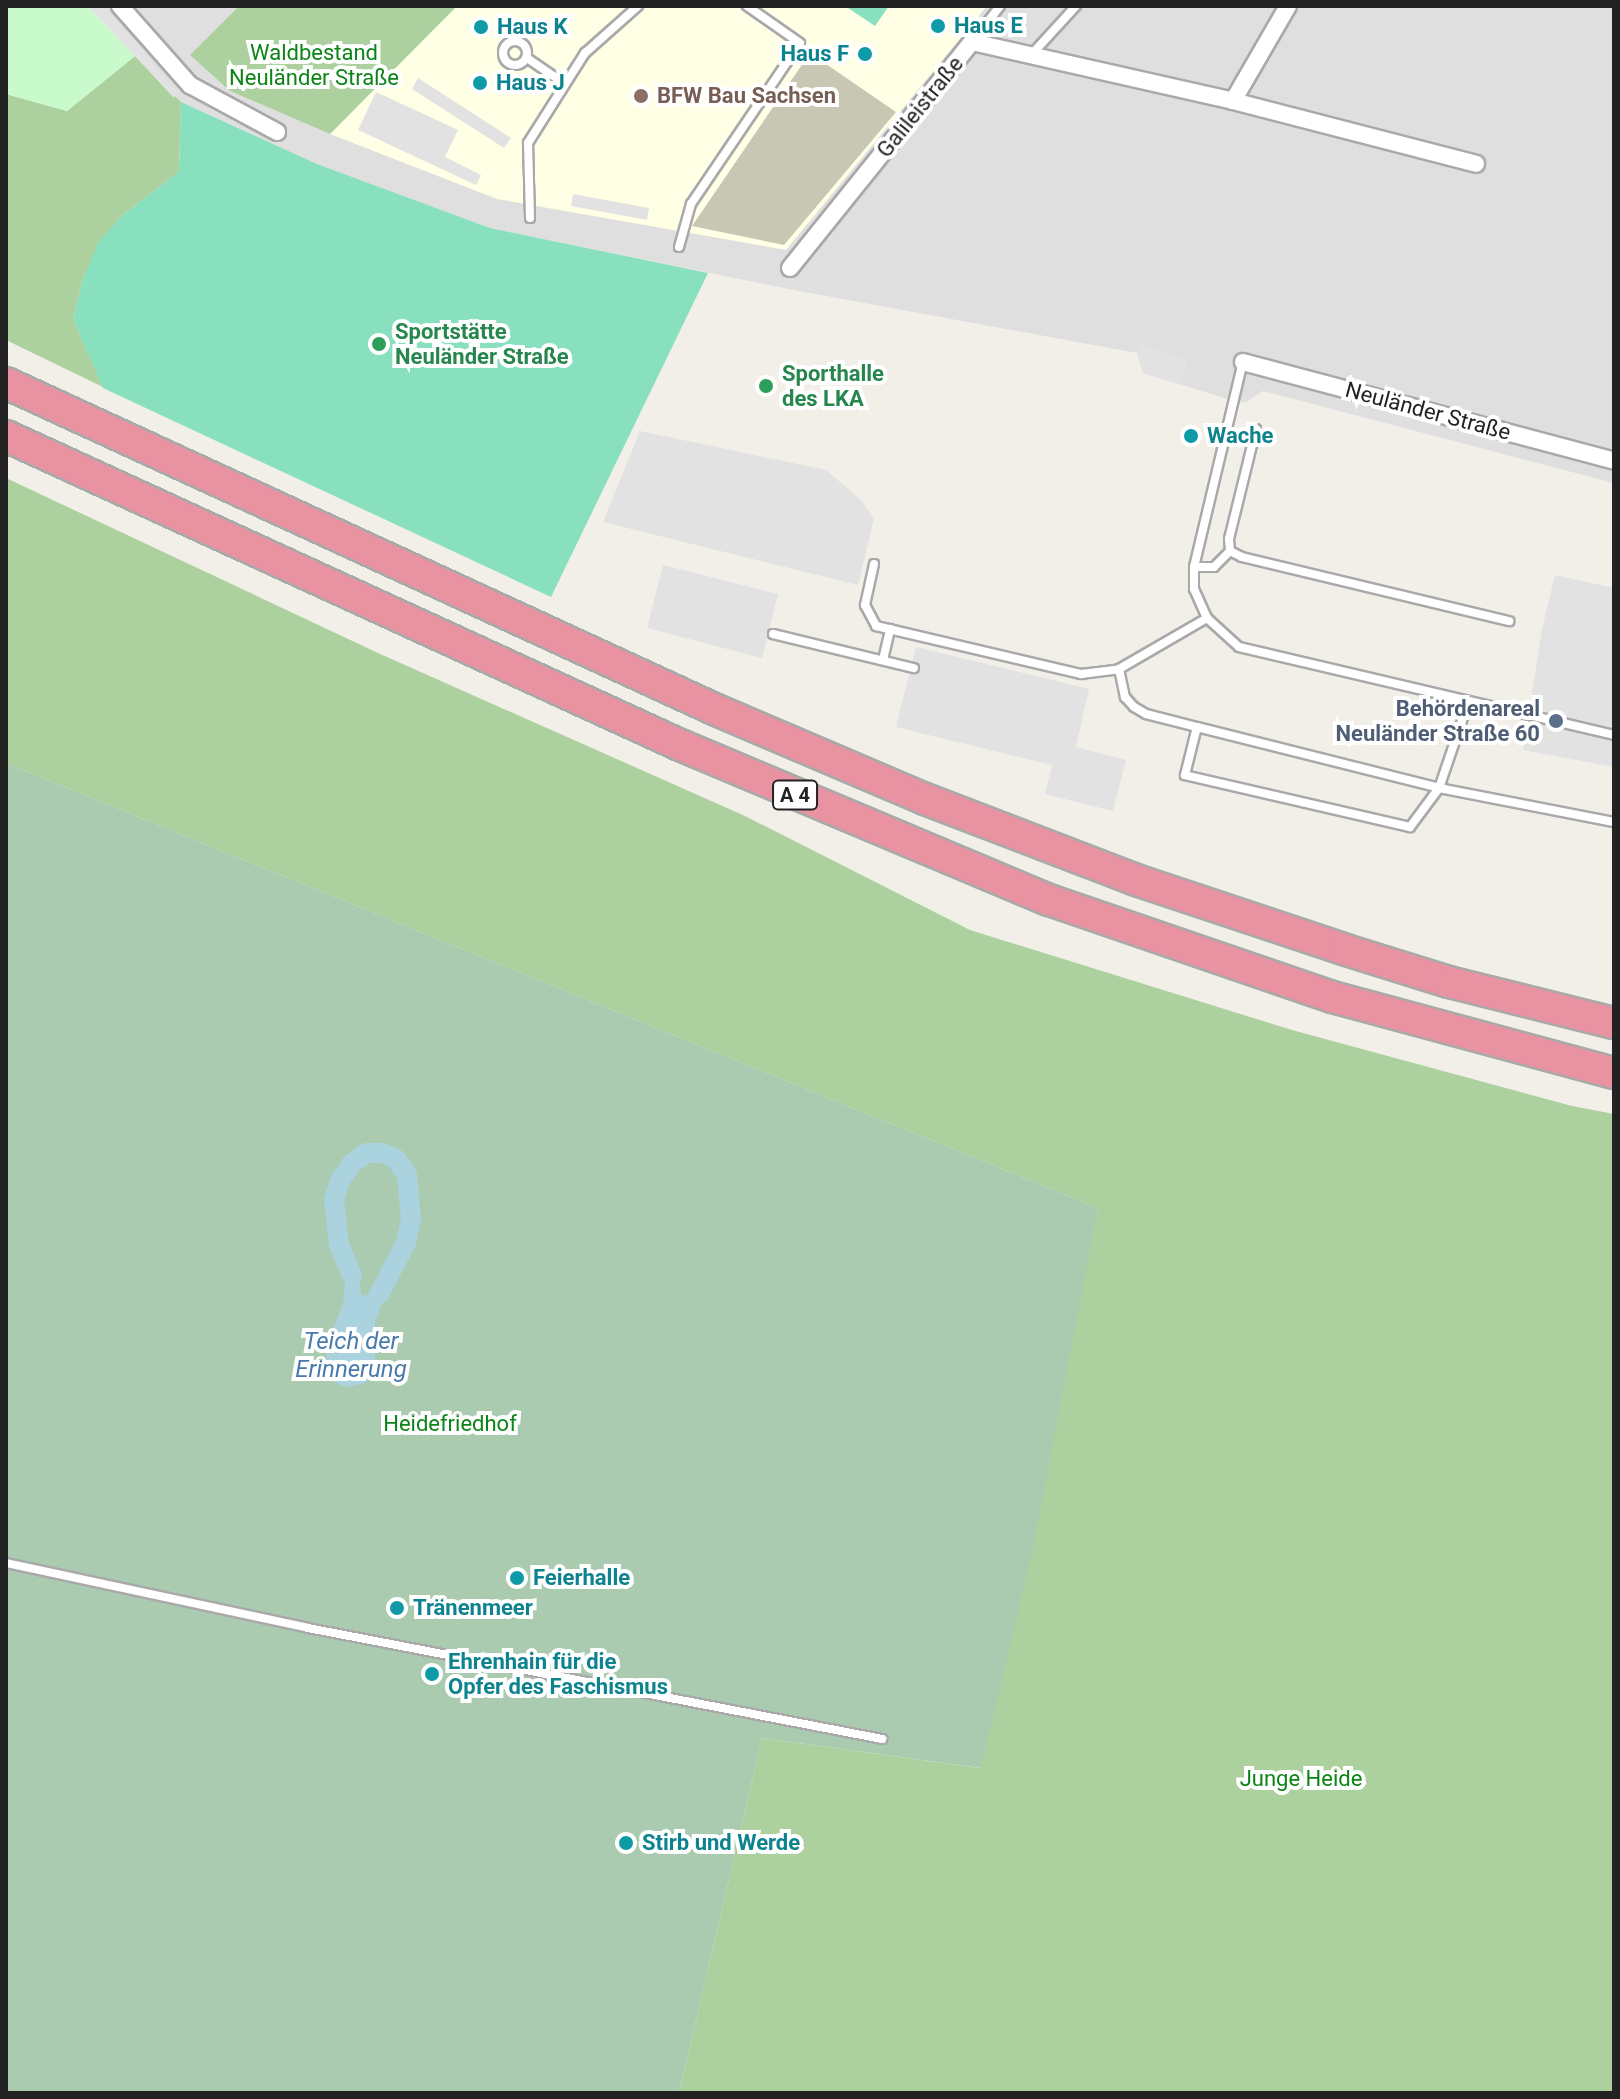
<!DOCTYPE html>
<meta charset="utf-8">
<style>
body{margin:0}
#map{position:relative;width:1620px;height:2099px;overflow:hidden;background:#f2efe9;font-family:Roboto,sans-serif}
div>[style]{position:absolute}
[style*='--x']{left:calc(var(--x)*1px);top:calc(var(--y)*1px);width:calc(var(--w)*1px);rotate:calc(var(--a)*1deg)}
.residential>*{inset:0;background:#e0dfdf}
.education>*{inset:0;background:#ffffe5}
.construction>*{inset:0;background:#c7c7b4}
.forest>*{inset:0;background:#add19e}
.cemetery>*{inset:0;background:#aacbaf}
.park>*{inset:0;background:#c8facc}
.pitch>*{inset:0;background:#88e0be}
.parking>*{inset:0;background:#e2e2e2}
.water>*{inset:0;background:#aad3df}
.canal>*{height:20px;margin:-10px;padding:0 10px;transform-origin:10px;border-radius:10px;background:#aad3df}
.roads{filter:drop-shadow(2px 0 #a9a9a9) drop-shadow(-2px 0 #a9a9a9) drop-shadow(0 2px #a9a9a9) drop-shadow(0 -2px #a9a9a9)}
.service>*{height:8px;margin:-4px;padding:0 4px;transform-origin:4px;border-radius:4px;background:#fff}
.service>.ring{margin:-4px;padding:0;box-sizing:content-box;background:none;border:8px solid #fff;border-radius:50%}
.minor>*{height:16px;margin:-8px;padding:0 8px;transform-origin:8px;border-radius:8px;background:#fff}
.motorway>*{height:30px;margin:-15px;padding:0 15px;transform-origin:15px;border-radius:15px;background:#e892a2}
.dots>*{width:22px;height:22px;translate:-50% -50%;box-sizing:border-box;border:4px solid #fff;border-radius:50%}
span{translate:-50% -50%;white-space:nowrap;text-align:center;line-height:1.15;-webkit-text-stroke:8px #fff;paint-order:stroke}
.shield-label span{padding:2px 6px;background:#fff;border:2px solid;border-radius:6px;-webkit-text-stroke-width:0}
.shield-label{font-size:20px;color:#222;font-weight:700}
.culture-label{font-size:22px;color:#0d838f;font-weight:700}
.left{translate:0 -50%;text-align:left}
.right{translate:-100% -50%;text-align:right}
.park-label{font-size:22px;color:#0c8416}
.education-label{font-size:22px;color:#785e54;font-weight:700}
.street-label{font-size:22px;color:#222}
.leisure-label{font-size:22px;color:#27864d;font-weight:700}
.service-label{font-size:22px;color:#4e5e75;font-weight:700}
.water-label{font-size:24px;color:#4a7aab;font-style:italic}
.frame{position:absolute;inset:0;border:8px solid #222;pointer-events:none}
</style>
<div id="map">
<div class="residential">
<i style="clip-path:polygon(100px 6px,239px 6px,191px 55px,230px 91px,330px 134px,457px 6px,1614px 6px,1614px 483px,1263px 391px,1245px 403px,1231px 400px,1143px 373px,1137px 353px,794px 290px,490px 228px,317px 164px,181px 102px)"></i>
</div>
<div class="education">
<i style="clip-path:polygon(457px 6px,987px 6px,786px 250px,497px 199px,330px 134px)"></i>
</div>
<div class="construction">
<i style="clip-path:polygon(810px 53px,896px 112px,784px 245px,692px 226px)"></i>
</div>
<div class="forest">
<i style="clip-path:polygon(239px 6px,457px 6px,330px 134px,230px 91px,190px 55px)"></i>
<i style="clip-path:polygon(135px 56px,181px 102px,179px 172px,123px 215px,100px 241px,83px 279px,73px 319px,103px 387px,6px 340px,6px 94px,67px 111px)"></i>
<i style="clip-path:polygon(6px 478px,378px 653px,745px 816px,970px 930px,1292px 1030px,1572px 1106px,1614px 1114px,1614px 2093px,679px 2093px,762px 1738px,980px 1768px,1098px 1208px,6px 763px)"></i>
</div>
<div class="cemetery">
<i style="clip-path:polygon(6px 763px,1098px 1208px,1032px 1553px,981px 1768px,762px 1738px,679px 2093px,6px 2093px)"></i>
</div>
<div class="park">
<i style="clip-path:polygon(6px 6px,87px 6px,135px 56px,67px 111px,6px 94px)"></i>
</div>
<div class="pitch">
<i style="clip-path:polygon(845px 6px,889px 6px,875px 26px)"></i>
<i style="clip-path:polygon(181px 102px,317px 164px,490px 228px,708px 273px,551px 597px,103px 388px,73px 319px,83px 279px,99px 241px,123px 215px,179px 172px)"></i>
</div>
<div class="parking">
<i style="clip-path:polygon(88px 6px,104px 6px,177px 92px,174px 98px)"></i>
<i style="clip-path:polygon(418px 78px,511px 138px,504px 148px,412px 89px)"></i>
<i style="clip-path:polygon(376px 92px,458px 130px,445px 157px,481px 175px,476px 185px,358px 130px)"></i>
<i style="clip-path:polygon(573px 194px,649px 208px,647px 220px,571px 206px)"></i>
<i style="clip-path:polygon(1140px 345px,1188px 358px,1181px 385px,1143px 373px,1137px 353px)"></i>
<i style="clip-path:polygon(640px 431px,826px 470px,861px 500px,874px 519px,858px 585px,603px 522px)"></i>
<i style="clip-path:polygon(663px 565px,778px 594px,762px 658px,647px 628px)"></i>
<i style="clip-path:polygon(1555px 575px,1614px 588px,1614px 767px,1523px 750px,1542px 629px)"></i>
<i style="clip-path:polygon(916px 647px,1089px 689px,1076px 747px,1126px 760px,1113px 811px,1045px 794px,1052px 765px,896px 727px)"></i>
</div>
<div class="water">
<i style="clip-path:polygon(346px 1277px,358px 1277px,362px 1296px,373px 1293px,384px 1298px,375px 1323px,375px 1371px,365px 1383px,346px 1387px,332px 1381px,326px 1366px,327px 1346px,343px 1303px)"></i>
</div>
<div class="canal">
<i style="--x:352;--y:1276;--w:35;--a:-112"></i>
<i style="--x:339;--y:1244;--w:45;--a:-96.3"></i>
<i style="--x:334;--y:1199;--w:21;--a:-71"></i>
<i style="--x:341;--y:1179;--w:19;--a:-55"></i>
<i style="--x:352;--y:1163;--w:18;--a:-34"></i>
<i style="--x:367;--y:1153;--w:16;--a:0"></i>
<i style="--x:383;--y:1153;--w:14;--a:25"></i>
<i style="--x:396;--y:1159;--w:19;--a:55"></i>
<i style="--x:407;--y:1175;--w:44;--a:84.8"></i>
<i style="--x:411;--y:1219;--w:25;--a:102"></i>
<i style="--x:406;--y:1243;--w:58;--a:117.9"></i>
</div>
<div class="roads">
<div class="service">
<i class="ring" style="left:503px;top:41px;width:16px;height:16px"></i>
<i style="--x:972;--y:42;--w:46;--a:-52.1"></i>
<i style="--x:1032;--y:54;--w:65;--a:-47.5"></i>
<i style="--x:527;--y:58;--w:46;--a:34.4"></i>
<i style="--x:530;--y:218;--w:75;--a:-91.5"></i>
<i style="--x:528;--y:143;--w:107;--a:-57.7"></i>
<i style="--x:585;--y:53;--w:71;--a:-41.6"></i>
<i style="--x:679;--y:247;--w:45;--a:-74.4"></i>
<i style="--x:691;--y:204;--w:194;--a:-55.9"></i>
<i style="--x:800;--y:43;--w:65;--a:-145.1"></i>
<i style="--x:1256;--y:429;--w:113;--a:103.8"></i>
<i style="--x:1229;--y:539;--w:12;--a:85"></i>
<i style="--x:1230;--y:551;--w:13;--a:27"></i>
<i style="--x:1242;--y:557;--w:275;--a:13.5"></i>
<i style="--x:874;--y:564;--w:42;--a:102.4"></i>
<i style="--x:865;--y:605;--w:24;--a:62"></i>
<i style="--x:876;--y:626;--w:211;--a:13.2"></i>
<i style="--x:1081;--y:674;--w:38;--a:-7"></i>
<i style="--x:1119;--y:669;--w:102;--a:-30.1"></i>
<i style="--x:1207;--y:618;--w:32;--a:-114"></i>
<i style="--x:1194;--y:589;--w:22;--a:-90"></i>
<i style="--x:1194;--y:567;--w:211;--a:-76.6"></i>
<i style="--x:1194;--y:567;--w:20;--a:0"></i>
<i style="--x:1214;--y:567;--w:23;--a:-45"></i>
<i style="--x:1207;--y:618;--w:43;--a:42.2"></i>
<i style="--x:1239;--y:647;--w:385;--a:13.2"></i>
<i style="--x:773;--y:634;--w:145;--a:13.6"></i>
<i style="--x:883;--y:660;--w:32;--a:-77"></i>
<i style="--x:1119;--y:669;--w:29;--a:78"></i>
<i style="--x:1125;--y:697;--w:13;--a:48"></i>
<i style="--x:1134;--y:707;--w:14;--a:30"></i>
<i style="--x:1146;--y:714;--w:53;--a:14.3"></i>
<i style="--x:1197;--y:727;--w:250;--a:14.1"></i>
<i style="--x:1439;--y:788;--w:49;--a:126.6"></i>
<i style="--x:1410;--y:827;--w:231;--a:-167"></i>
<i style="--x:1185;--y:775;--w:49;--a:-76"></i>
<i style="--x:1468;--y:703;--w:90;--a:108.8"></i>
<i style="--x:1439;--y:788;--w:178;--a:11"></i>
<i style="--x:6;--y:1563;--w:309;--a:12.1"></i>
<i style="--x:308;--y:1628;--w:585;--a:10.94"></i>
</div>
<div class="minor">
<i style="--x:120;--y:6;--w:106;--a:48.5"></i>
<i style="--x:190;--y:85;--w:99;--a:28.4"></i>
<i style="--x:1233;--y:101;--w:110;--a:-59.9"></i>
<i style="--x:790;--y:268;--w:290;--a:-51.2"></i>
<i style="--x:972;--y:42;--w:268;--a:12.7"></i>
<i style="--x:1233;--y:101;--w:251;--a:14.5"></i>
<i style="--x:1243;--y:362;--w:384;--a:14.9"></i>
</div>
<div class="motorway">
<i style="--x:6;--y:383;--w:779;--a:24.72"></i>
<i style="--x:714;--y:709;--w:229;--a:23.1"></i>
<i style="--x:925;--y:799;--w:226;--a:21"></i>
<i style="--x:1136;--y:880;--w:221;--a:18.4"></i>
<i style="--x:1346;--y:950;--w:108;--a:17.3"></i>
<i style="--x:1449;--y:982;--w:170;--a:14"></i>
<i style="--x:6;--y:436;--w:741;--a:24.63"></i>
<i style="--x:680;--y:745;--w:400;--a:22.8"></i>
<i style="--x:1049;--y:900;--w:299;--a:18.9"></i>
<i style="--x:1332;--y:997;--w:292;--a:15.1"></i>
</div>
</div>
<div class="dots">
<i style="left:938px;top:26px;background:#0f9aa8"></i>
<i style="left:481px;top:27px;background:#0f9aa8"></i>
<i style="left:865px;top:54px;background:#0f9aa8"></i>
<i style="left:480px;top:83px;background:#0f9aa8"></i>
<i style="left:641px;top:96px;background:#8d6e63"></i>
<i style="left:379px;top:344px;background:#2e9e5b"></i>
<i style="left:766px;top:386px;background:#2e9e5b"></i>
<i style="left:1191px;top:436px;background:#0f9aa8"></i>
<i style="left:1556px;top:721px;background:#5c6f8a"></i>
<i style="left:517px;top:1578px;background:#0f9aa8"></i>
<i style="left:397px;top:1608px;background:#0f9aa8"></i>
<i style="left:432px;top:1674px;background:#0f9aa8"></i>
<i style="left:626px;top:1843px;background:#0f9aa8"></i>
</div>
<div class="shield-label">
<span style="left:795px;top:795px">A 4</span>
</div>
<div class="culture-label">
<span class="left" style="left:954px;top:26px">Haus E</span>
<span class="left" style="left:497px;top:27px">Haus K</span>
<span class="right" style="left:849px;top:54px">Haus F</span>
<span class="left" style="left:496px;top:83px">Haus J</span>
<span class="left" style="left:1207px;top:436px">Wache</span>
<span class="left" style="left:533px;top:1578px">Feierhalle</span>
<span class="left" style="left:413px;top:1608px">Tränenmeer</span>
<span class="left" style="left:448px;top:1674px">Ehrenhain für die<br>Opfer des Faschismus</span>
<span class="left" style="left:642px;top:1843px">Stirb und Werde</span>
</div>
<div class="park-label">
<span style="left:314px;top:65px">Waldbestand<br>Neuländer Straße</span>
<span style="left:450px;top:1424px">Heidefriedhof</span>
<span style="left:1301px;top:1779px">Junge Heide</span>
</div>
<div class="education-label">
<span class="left" style="left:657px;top:96px">BFW Bau Sachsen</span>
</div>
<div class="street-label">
<span style="left:920px;top:107px;rotate:-51deg">Galileistraße</span>
<span style="left:1428px;top:411px;rotate:15deg">Neuländer Straße</span>
</div>
<div class="leisure-label">
<span class="left" style="left:395px;top:344px">Sportstätte<br>Neuländer Straße</span>
<span class="left" style="left:782px;top:386px">Sporthalle<br>des LKA</span>
</div>
<div class="service-label">
<span class="right" style="left:1540px;top:721px">Behördenareal<br>Neuländer Straße 60</span>
</div>
<div class="water-label">
<span style="left:351px;top:1356px">Teich der<br>Erinnerung</span>
</div>
<div class="frame"></div>
</div>
